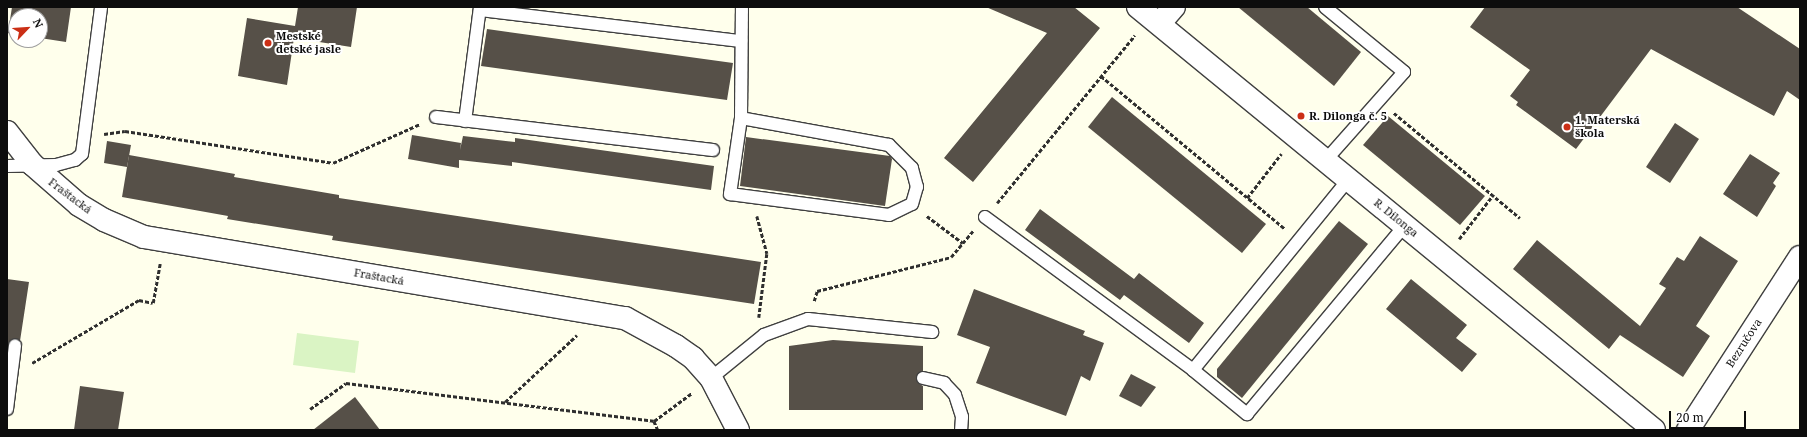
<!DOCTYPE html>
<meta charset="utf-8">
<style>
body{margin:0}
#map{position:relative;width:1807px;height:437px;overflow:hidden;background:#ffffec;font-family:"Noto Serif",serif}
div>[style]{position:absolute}
[style*='--x']{left:calc(var(--x)*1px);top:calc(var(--y)*1px);width:calc(var(--w)*1px);rotate:calc(var(--a)*1deg)}
.pitch>*{inset:0;background:#daf4c4}
.building>*{inset:0;background:#565048}
.path>*{height:2.5px;margin-top:-1.25px;transform-origin:0;background:repeating-linear-gradient(90deg,#2f2f2f 0 4px,transparent 0 6px)}
.roads{filter:drop-shadow(1px 0 #404040) drop-shadow(-1px 0 #404040) drop-shadow(0 1px #404040) drop-shadow(0 -1px #404040)}
.service>*{height:12px;margin:-6px;padding:0 6px;transform-origin:6px;border-radius:6px;background:#fff}
.minor>*{height:22px;margin:-11px;padding:0 11px;transform-origin:11px;border-radius:11px;background:#fff}
.dots>*{width:11px;height:11px;translate:-50% -50%;box-sizing:border-box;border:2px solid #fff;border-radius:50%}
span{translate:-50% -50%;white-space:nowrap;text-align:center;line-height:1.15;-webkit-text-stroke:4px #fff;paint-order:stroke}
.poi-label{font-size:11px;color:#0d0d0d;font-weight:700}
.left{translate:0 -50%;text-align:left}
.street-label{font-size:11px;color:#0d0d0d}
.frame{position:absolute;inset:0;border:8px solid #0d0d0d;pointer-events:none}
.north{position:absolute;left:8px;top:8px;width:40px;height:40px;box-sizing:border-box;background:#fff;border:1px solid #9e9e9e;border-radius:50%;rotate:65deg;font-size:11px;font-weight:700;line-height:16px;text-align:center;color:#0d0d0d}
.north::after{content:'';display:block;margin:auto;width:14px;height:18px;background:#cb2f16;clip-path:polygon(50% 0,100% 100%,50% 72%,0 100%)}
.scale{position:absolute;left:1669px;top:411px;width:77px;height:18px;box-sizing:border-box;border:2px solid #0d0d0d;border-top:0;padding-left:5px;font-size:12px;line-height:14px;white-space:nowrap;color:#0d0d0d;-webkit-text-stroke:3px #fff;paint-order:stroke}
</style>
<div id="map">
<div class="pitch">
<i style="clip-path:polygon(297px 333px,359px 341px,355px 373px,293px 365px)"></i>
</div>
<div class="building">
<i style="clip-path:polygon(12px 7px,71px 7px,66px 42px,40px 38px,40px 16px,16px 16px,16px 35px,8px 33px)"></i>
<i style="clip-path:polygon(298px 7px,357px 7px,351px 47px,294px 38px,287px 85px,238px 76px,247px 18px,295px 26px)"></i>
<i style="clip-path:polygon(986px 7px,1074px 7px,1100px 28px,973px 182px,944px 158px,1047px 33px)"></i>
<i style="clip-path:polygon(1238px 7px,1307px 7px,1361px 52px,1334px 86px)"></i>
<i style="clip-path:polygon(1485px 7px,1737px 7px,1800px 49px,1800px 100px,1787px 91px,1774px 116px,1651px 49px,1576px 149px,1516px 105px,1518px 102px,1510px 96px,1530px 70px,1470px 27px)"></i>
<i style="clip-path:polygon(487px 29px,733px 63px,727px 100px,481px 66px)"></i>
<i style="clip-path:polygon(1112px 97px,1266px 224px,1242px 253px,1088px 127px)"></i>
<i style="clip-path:polygon(1388px 116px,1485px 196px,1460px 225px,1363px 145px)"></i>
<i style="clip-path:polygon(1675px 123px,1699px 139px,1670px 183px,1646px 167px)"></i>
<i style="clip-path:polygon(412px 135px,461px 143px,460px 150px,463px 136px,515px 142px,515px 138px,714px 166px,711px 190px,512px 162px,512px 166px,459px 160px,459px 168px,408px 159px)"></i>
<i style="clip-path:polygon(746px 137px,890px 156px,892px 159px,885px 206px,740px 186px)"></i>
<i style="clip-path:polygon(107px 141px,131px 145px,127px 167px,104px 163px)"></i>
<i style="clip-path:polygon(1750px 154px,1780px 173px,1773px 183px,1776px 186px,1757px 217px,1723px 194px)"></i>
<i style="clip-path:polygon(129px 155px,235px 174px,234px 177px,339px 195px,339px 198px,761px 262px,754px 304px,332px 240px,333px 236px,227px 219px,228px 216px,122px 197px)"></i>
<i style="clip-path:polygon(1040px 209px,1134px 279px,1139px 273px,1204px 323px,1189px 343px,1124px 295px,1120px 300px,1025px 230px)"></i>
<i style="clip-path:polygon(1339px 221px,1368px 244px,1242px 398px,1217px 377px,1217px 369px)"></i>
<i style="clip-path:polygon(1700px 236px,1738px 261px,1696px 326px,1710px 336px,1683px 377px,1620px 335px,1609px 349px,1513px 269px,1537px 240px,1640px 326px,1666px 288px,1659px 284px,1677px 257px,1684px 261px)"></i>
<i style="clip-path:polygon(7px 279px,29px 282px,20px 341px,12px 339px,8px 345px)"></i>
<i style="clip-path:polygon(1411px 279px,1467px 325px,1456px 338px,1477px 354px,1462px 372px,1386px 309px)"></i>
<i style="clip-path:polygon(974px 289px,1085px 331px,1083px 335px,1104px 343px,1090px 381px,1081px 376px,1066px 416px,976px 383px,990px 347px,957px 335px)"></i>
<i style="clip-path:polygon(833px 340px,923px 346px,923px 371px,916px 377px,918px 383px,923px 386px,923px 410px,789px 410px,789px 346px)"></i>
<i style="clip-path:polygon(1131px 374px,1156px 387px,1141px 407px,1119px 396px)"></i>
<i style="clip-path:polygon(80px 386px,124px 392px,118px 430px,74px 430px)"></i>
<i style="clip-path:polygon(355px 397px,380px 430px,313px 430px)"></i>
</div>
<div class="path">
<i style="--x:1101;--y:76;--w:239;--a:39.7"></i>
<i style="--x:1394;--y:113;--w:164;--a:39.8"></i>
<i style="--x:104;--y:134;--w:21;--a:-8"></i>
<i style="--x:125;--y:131;--w:210;--a:8.7"></i>
<i style="--x:333;--y:163;--w:95;--a:-24.1"></i>
<i style="--x:1247;--y:198;--w:56;--a:-52.3"></i>
<i style="--x:997;--y:203;--w:217;--a:-50.6"></i>
<i style="--x:757;--y:216;--w:39;--a:75"></i>
<i style="--x:767;--y:254;--w:64;--a:97.2"></i>
<i style="--x:927;--y:216;--w:45;--a:36.9"></i>
<i style="--x:1459;--y:239;--w:56;--a:-52.3"></i>
<i style="--x:814;--y:301;--w:10;--a:-73"></i>
<i style="--x:817;--y:291;--w:138;--a:-14.2"></i>
<i style="--x:951;--y:257;--w:34;--a:-50"></i>
<i style="--x:32;--y:363;--w:124;--a:-30.5"></i>
<i style="--x:139;--y:300;--w:14;--a:12"></i>
<i style="--x:153;--y:303;--w:40;--a:-80"></i>
<i style="--x:505;--y:402;--w:98;--a:-42.9"></i>
<i style="--x:310;--y:409;--w:44;--a:-35.8"></i>
<i style="--x:346;--y:383;--w:310;--a:7"></i>
<i style="--x:654;--y:421;--w:10;--a:66"></i>
<i style="--x:654;--y:421;--w:47;--a:-36.4"></i>
</div>
<div class="roads">
<div class="service">
<i style="--x:480;--y:10;--w:263;--a:6.8"></i>
<i style="--x:436;--y:117;--w:279;--a:6.8"></i>
<i style="--x:741;--y:118;--w:77;--a:98.2"></i>
<i style="--x:730;--y:194;--w:160;--a:7.5"></i>
<i style="--x:889;--y:215;--w:25;--a:-26"></i>
<i style="--x:912;--y:204;--w:18;--a:-74"></i>
<i style="--x:917;--y:187;--w:20;--a:-105"></i>
<i style="--x:912;--y:168;--w:33;--a:-135"></i>
<i style="--x:889;--y:145;--w:150;--a:-169.7"></i>
<i style="--x:741;--y:118;--w:111;--a:-89.5"></i>
<i style="--x:465;--y:121;--w:115;--a:-82.5"></i>
<i style="--x:1325;--y:161;--w:119;--a:-48.4"></i>
<i style="--x:1404;--y:72;--w:102;--a:-140.6"></i>
<i style="--x:7;--y:166;--w:49;--a:-1.2"></i>
<i style="--x:56;--y:165;--w:20;--a:-15"></i>
<i style="--x:75;--y:160;--w:9;--a:-41"></i>
<i style="--x:82;--y:154;--w:148;--a:-82.6"></i>
<i style="--x:985;--y:217;--w:258;--a:36.3"></i>
<i style="--x:1193;--y:370;--w:247;--a:-50.8"></i>
<i style="--x:1193;--y:370;--w:70;--a:39.2"></i>
<i style="--x:1247;--y:414;--w:246;--a:-50.1"></i>
<i style="--x:711;--y:378;--w:68;--a:-39.1"></i>
<i style="--x:764;--y:335;--w:47;--a:-20"></i>
<i style="--x:808;--y:319;--w:125;--a:6"></i>
<i style="--x:923;--y:378;--w:22;--a:13"></i>
<i style="--x:944;--y:383;--w:16;--a:47"></i>
<i style="--x:955;--y:395;--w:23;--a:72"></i>
<i style="--x:962;--y:417;--w:13;--a:94"></i>
<i style="--x:7;--y:409;--w:64;--a:-82.8"></i>
</div>
<div class="minor">
<i style="--x:1138;--y:7;--w:667;--a:39.34"></i>
<i style="--x:1160;--y:23;--w:21;--a:-49"></i>
<i style="--x:7;--y:132;--w:41;--a:52"></i>
<i style="--x:32;--y:164;--w:62;--a:41.1"></i>
<i style="--x:79;--y:205;--w:29;--a:31"></i>
<i style="--x:104;--y:220;--w:43;--a:23"></i>
<i style="--x:144;--y:237;--w:488;--a:9.6"></i>
<i style="--x:625;--y:318;--w:58;--a:28.8"></i>
<i style="--x:676;--y:346;--w:21;--a:35"></i>
<i style="--x:693;--y:358;--w:27;--a:48"></i>
<i style="--x:711;--y:378;--w:59;--a:62.6"></i>
<i style="--x:1688;--y:430;--w:206;--a:-57.1"></i>
</div>
</div>
<div class="dots">
<i style="left:268px;top:43px;background:#cb2f16"></i>
<i style="left:1301px;top:116px;background:#cb2f16"></i>
<i style="left:1567px;top:127px;background:#cb2f16"></i>
</div>
<div class="poi-label">
<span class="left" style="left:276px;top:43px">Mestské<br>detské jasle</span>
<span class="left" style="left:1309px;top:116px">R. Dilonga č. 5</span>
<span class="left" style="left:1575px;top:127px">1. Materská<br>škola</span>
</div>
<div class="street-label">
<span style="left:70px;top:196px;rotate:37deg">Fraštacká</span>
<span style="left:1396px;top:218px;rotate:39deg">R. Dilonga</span>
<span style="left:379px;top:277px;rotate:10deg">Fraštacká</span>
<span style="left:1744px;top:343px;rotate:-57deg">Bezručova</span>
</div>
<div class="frame"></div>
<div class="north">N</div>
<div class="scale">20 m</div>
</div>
